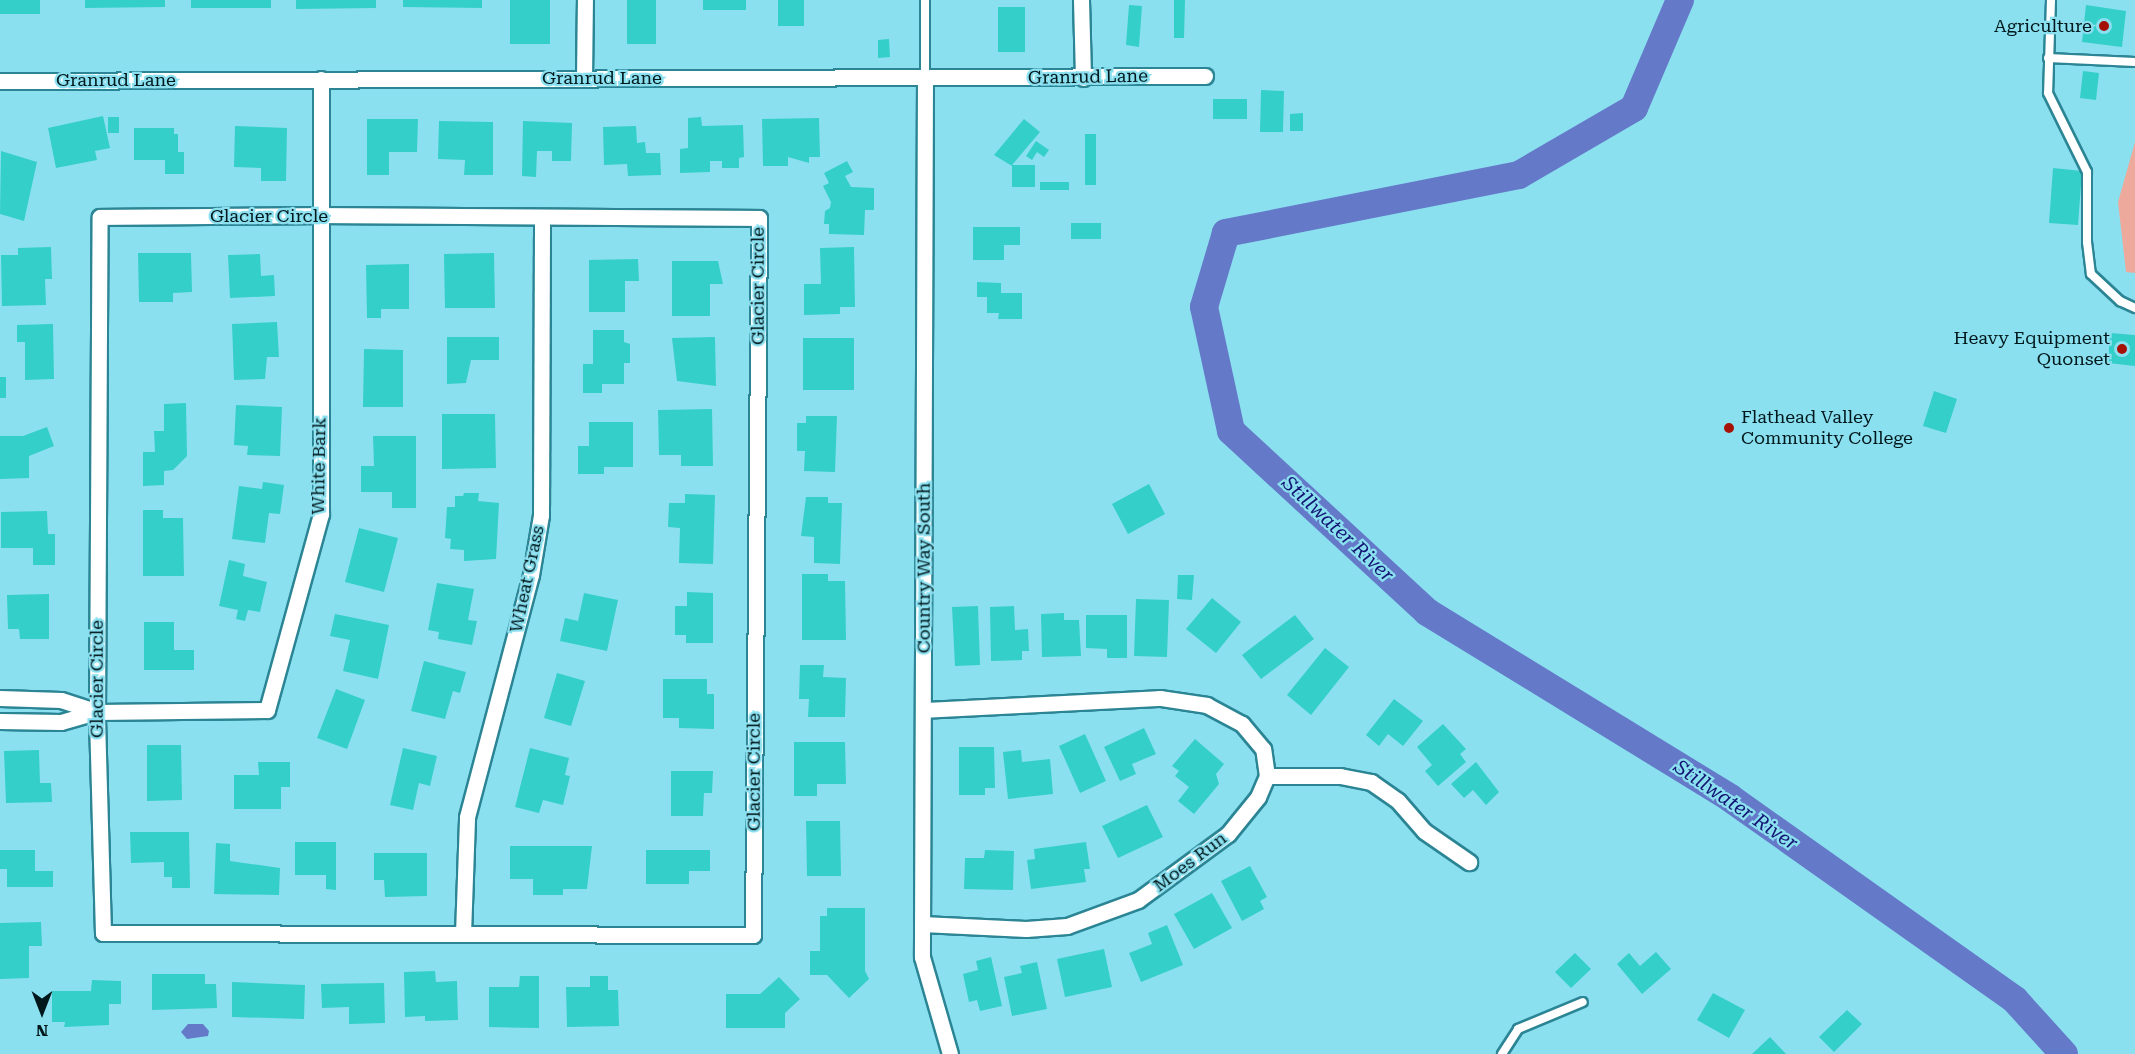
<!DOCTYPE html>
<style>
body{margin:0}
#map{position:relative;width:2135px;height:1054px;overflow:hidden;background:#8be0f0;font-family:"Roboto Serif",serif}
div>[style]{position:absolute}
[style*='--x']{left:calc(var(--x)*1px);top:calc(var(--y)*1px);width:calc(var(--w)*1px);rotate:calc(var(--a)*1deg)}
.green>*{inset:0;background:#eea99d}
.water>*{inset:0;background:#647ac9}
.river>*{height:28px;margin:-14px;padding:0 14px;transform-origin:14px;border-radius:14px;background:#647ac9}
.building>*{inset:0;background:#34cfc8}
.roads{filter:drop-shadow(2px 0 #2b8594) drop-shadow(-2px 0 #2b8594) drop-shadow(0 2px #2b8594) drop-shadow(0 -2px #2b8594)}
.service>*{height:8px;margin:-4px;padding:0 4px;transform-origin:4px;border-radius:4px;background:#fff}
.minor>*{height:15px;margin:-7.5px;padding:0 7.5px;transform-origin:7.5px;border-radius:7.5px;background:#fff}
.dots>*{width:16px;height:16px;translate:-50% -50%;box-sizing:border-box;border:3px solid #8be0f0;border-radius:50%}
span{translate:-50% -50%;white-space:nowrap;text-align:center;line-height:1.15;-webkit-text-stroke:4.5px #8be0f0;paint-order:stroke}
.poi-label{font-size:18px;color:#00181c}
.right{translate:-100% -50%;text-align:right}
.left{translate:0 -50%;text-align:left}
.street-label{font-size:18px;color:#00181c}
.water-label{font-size:20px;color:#131573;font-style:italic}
.north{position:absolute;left:12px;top:982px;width:60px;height:60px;-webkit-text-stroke:4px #8be0f0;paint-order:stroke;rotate:180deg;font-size:16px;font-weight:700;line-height:24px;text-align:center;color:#00181c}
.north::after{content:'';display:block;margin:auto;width:21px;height:27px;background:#00181c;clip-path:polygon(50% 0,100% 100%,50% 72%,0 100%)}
</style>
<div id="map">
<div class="green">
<i style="clip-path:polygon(2135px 142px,2135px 273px,2126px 272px,2118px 202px)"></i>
</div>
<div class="water">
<i style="clip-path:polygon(188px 1024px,203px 1024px,209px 1031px,208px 1036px,187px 1039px,181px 1032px)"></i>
</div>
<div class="river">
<i style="--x:1680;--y:0;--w:117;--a:113.1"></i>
<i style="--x:1634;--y:108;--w:133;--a:149.8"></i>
<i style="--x:1519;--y:175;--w:299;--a:168.8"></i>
<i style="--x:1226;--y:233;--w:77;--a:106.6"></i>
<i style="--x:1204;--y:307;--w:127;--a:77.7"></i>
<i style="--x:1231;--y:431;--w:267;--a:42.7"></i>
<i style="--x:1427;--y:612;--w:356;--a:31.5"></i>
<i style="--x:1730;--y:798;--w:349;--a:35.3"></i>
<i style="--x:2015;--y:1000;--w:73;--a:47.8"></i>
</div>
<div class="building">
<i style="clip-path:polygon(0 0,40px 0,40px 14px,0 14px)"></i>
<i style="clip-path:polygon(85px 0,165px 0,165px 7px,85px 8px)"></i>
<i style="clip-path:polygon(191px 0,271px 0,271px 8px,191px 8px)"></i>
<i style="clip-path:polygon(296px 0,376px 0,376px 8px,296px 9px)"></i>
<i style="clip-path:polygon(403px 0,482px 0,482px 8px,403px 7px)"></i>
<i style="clip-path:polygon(510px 0,550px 0,550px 44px,510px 44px)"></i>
<i style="clip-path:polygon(627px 0,656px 0,656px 44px,627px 44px)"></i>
<i style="clip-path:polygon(703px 0,746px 0,746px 10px,703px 10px)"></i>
<i style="clip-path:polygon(778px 0,804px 0,804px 26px,778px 26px)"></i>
<i style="clip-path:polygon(1174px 0,1185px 0,1184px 38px,1174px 38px)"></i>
<i style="clip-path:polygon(1129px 5px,1142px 6px,1139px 47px,1126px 45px)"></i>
<i style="clip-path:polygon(2086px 5px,2126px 11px,2122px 47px,2082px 42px)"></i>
<i style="clip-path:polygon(998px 7px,1025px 7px,1025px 52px,998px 52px)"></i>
<i style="clip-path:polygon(889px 39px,890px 57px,878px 58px,878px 40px)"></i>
<i style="clip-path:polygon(2083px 71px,2099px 73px,2096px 100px,2080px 98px)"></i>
<i style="clip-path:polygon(1261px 90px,1284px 91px,1283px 132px,1260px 132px)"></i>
<i style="clip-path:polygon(1213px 99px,1247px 99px,1247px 119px,1213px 119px)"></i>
<i style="clip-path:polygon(1303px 113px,1303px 131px,1290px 131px,1290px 114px)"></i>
<i style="clip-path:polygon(103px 116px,110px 148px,95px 151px,97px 160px,56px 168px,48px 128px)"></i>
<i style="clip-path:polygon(108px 117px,119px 117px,119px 133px,108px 133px)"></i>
<i style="clip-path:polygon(701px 117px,702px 126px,743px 125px,744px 157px,739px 158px,739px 168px,722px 168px,722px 161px,710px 161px,710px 172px,680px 173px,680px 149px,688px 148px,688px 118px)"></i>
<i style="clip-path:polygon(819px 118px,820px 157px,809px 157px,809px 163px,788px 157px,788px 166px,763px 166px,762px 119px)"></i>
<i style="clip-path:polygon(367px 119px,418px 119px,417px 152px,389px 152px,389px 175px,367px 175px)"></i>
<i style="clip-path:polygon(1024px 119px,1040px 132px,1012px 165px,1035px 165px,1035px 187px,1012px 187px,1012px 166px,994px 155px)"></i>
<i style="clip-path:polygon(439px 121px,493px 122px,493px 175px,464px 175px,465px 160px,438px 159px)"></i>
<i style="clip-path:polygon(523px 121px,572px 123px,571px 161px,552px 161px,552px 151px,537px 151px,536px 177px,522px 176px)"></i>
<i style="clip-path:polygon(235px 126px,287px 128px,286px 181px,261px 181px,261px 168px,234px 167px)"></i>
<i style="clip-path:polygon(636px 126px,637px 143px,645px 142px,646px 153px,660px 153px,661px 175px,628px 176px,627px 164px,604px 165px,603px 127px)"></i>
<i style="clip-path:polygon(134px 128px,174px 128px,174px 134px,178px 134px,178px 152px,184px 152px,184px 174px,165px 174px,165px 160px,134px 160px)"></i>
<i style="clip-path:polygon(1085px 134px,1096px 134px,1096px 185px,1085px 185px)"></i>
<i style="clip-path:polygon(1036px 141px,1049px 150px,1044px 157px,1037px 152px,1032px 160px,1026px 156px)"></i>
<i style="clip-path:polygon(1px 151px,37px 162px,24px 221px,0 214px)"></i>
<i style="clip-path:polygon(847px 161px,853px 172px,845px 176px,851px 187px,874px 188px,874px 210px,865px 210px,864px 235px,829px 234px,829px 224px,824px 224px,825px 211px,830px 208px,831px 202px,823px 186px,829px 183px,824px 173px)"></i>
<i style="clip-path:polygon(2053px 168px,2082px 171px,2078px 225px,2049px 223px)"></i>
<i style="clip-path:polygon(1040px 182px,1069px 182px,1069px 190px,1040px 190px)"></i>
<i style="clip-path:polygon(1071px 223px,1101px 223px,1101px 239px,1071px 239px)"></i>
<i style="clip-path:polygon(973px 227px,1020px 227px,1020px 245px,1004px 245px,1004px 260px,973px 260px)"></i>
<i style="clip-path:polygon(51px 247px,52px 279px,45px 279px,46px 305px,2px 306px,1px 255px,18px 255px,18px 248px)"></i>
<i style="clip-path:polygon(854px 247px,855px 307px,840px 307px,840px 314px,804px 315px,804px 284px,821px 284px,820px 248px)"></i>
<i style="clip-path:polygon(138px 253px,191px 253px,192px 292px,173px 293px,173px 302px,139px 302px)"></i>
<i style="clip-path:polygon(494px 253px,495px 308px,445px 308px,444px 254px)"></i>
<i style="clip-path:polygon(260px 254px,261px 276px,274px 275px,275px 296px,230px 298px,228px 255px)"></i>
<i style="clip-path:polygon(638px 259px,639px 281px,625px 281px,625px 312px,589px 312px,589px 260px)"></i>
<i style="clip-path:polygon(672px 261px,718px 261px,723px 284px,710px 284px,710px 316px,672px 316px)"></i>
<i style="clip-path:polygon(409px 264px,409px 309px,381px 309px,381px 318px,367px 318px,366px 265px)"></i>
<i style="clip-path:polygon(977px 282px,1001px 283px,1001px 293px,1022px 293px,1022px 319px,998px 319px,999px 313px,987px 313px,987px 297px,977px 297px)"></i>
<i style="clip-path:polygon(277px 322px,279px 357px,267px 357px,265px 379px,234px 380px,232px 324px)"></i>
<i style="clip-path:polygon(53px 324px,54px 379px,25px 380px,25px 342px,17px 342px,17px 325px)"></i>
<i style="clip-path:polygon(593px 330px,624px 330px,624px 342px,630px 344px,630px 363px,624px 363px,624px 384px,602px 384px,602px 393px,583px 393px,583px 364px,593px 364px)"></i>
<i style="clip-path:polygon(2110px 333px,2135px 335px,2135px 366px,2108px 363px)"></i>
<i style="clip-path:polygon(447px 337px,499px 337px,499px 360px,471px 360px,466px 383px,447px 384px)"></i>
<i style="clip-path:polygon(715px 337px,716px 386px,677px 381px,672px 338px)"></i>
<i style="clip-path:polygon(803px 338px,854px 338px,854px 390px,803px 390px)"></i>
<i style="clip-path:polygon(364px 349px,403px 350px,403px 407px,363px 407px)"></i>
<i style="clip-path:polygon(0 377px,6px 377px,6px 398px,0 398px)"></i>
<i style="clip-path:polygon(1934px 391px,1957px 399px,1946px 433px,1923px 426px)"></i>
<i style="clip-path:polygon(186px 403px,187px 456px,173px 470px,164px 471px,164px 485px,143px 486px,143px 452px,155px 452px,154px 431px,164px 431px,164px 404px)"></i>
<i style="clip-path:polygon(236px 405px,282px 407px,280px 456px,247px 455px,248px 446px,234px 445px)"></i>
<i style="clip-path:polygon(712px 409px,713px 466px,681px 466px,681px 455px,659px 455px,658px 410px)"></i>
<i style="clip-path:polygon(442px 414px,495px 414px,496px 468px,442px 469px)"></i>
<i style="clip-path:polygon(806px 416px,837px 416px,835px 472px,804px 471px,805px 451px,797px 451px,797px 423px,806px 423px)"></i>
<i style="clip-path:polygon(589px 422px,633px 422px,633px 467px,604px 467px,604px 474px,578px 474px,578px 446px,589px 446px)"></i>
<i style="clip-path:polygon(47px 427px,54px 446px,29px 456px,29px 478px,0 479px,0 436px,23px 436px)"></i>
<i style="clip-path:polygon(373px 436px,416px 436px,416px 508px,392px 508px,392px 492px,361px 492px,361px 466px,374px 466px)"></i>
<i style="clip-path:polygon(263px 482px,284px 485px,280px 514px,269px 513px,265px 543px,232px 539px,239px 486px,262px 489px)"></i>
<i style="clip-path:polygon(1149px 484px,1165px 514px,1128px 534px,1112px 504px)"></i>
<i style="clip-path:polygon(464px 493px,479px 493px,478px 501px,499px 503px,496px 559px,464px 561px,464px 550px,450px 549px,451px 539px,445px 538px,447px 507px,455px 507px,455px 496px,463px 496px)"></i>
<i style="clip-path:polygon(685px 494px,715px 495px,713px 564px,679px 563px,680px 528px,668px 527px,669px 503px,685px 503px)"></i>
<i style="clip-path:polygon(806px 497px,828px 497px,828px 503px,842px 503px,840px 564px,814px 563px,814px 537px,801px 536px)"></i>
<i style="clip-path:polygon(143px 510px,163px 510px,163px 518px,183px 518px,184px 576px,143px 576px)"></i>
<i style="clip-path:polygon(47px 511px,48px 534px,55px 534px,55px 565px,33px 565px,33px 548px,1px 548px,1px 512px)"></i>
<i style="clip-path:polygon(359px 528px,398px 538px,384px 592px,345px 582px)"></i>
<i style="clip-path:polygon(229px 560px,245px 564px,243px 576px,267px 582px,260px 612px,248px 610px,245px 621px,236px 619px,238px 610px,219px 606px)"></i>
<i style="clip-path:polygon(802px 574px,828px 574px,828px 581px,845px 581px,846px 640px,802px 640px)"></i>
<i style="clip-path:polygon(1178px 575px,1194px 575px,1192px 600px,1177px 599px)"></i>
<i style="clip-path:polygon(437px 583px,474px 589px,468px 620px,477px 621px,472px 645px,438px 639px,439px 632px,428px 630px)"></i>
<i style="clip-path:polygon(687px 592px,713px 593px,713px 643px,686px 643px,686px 635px,675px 635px,675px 606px,687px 606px)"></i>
<i style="clip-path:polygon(584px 593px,618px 600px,607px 651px,560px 641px,565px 618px,578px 621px)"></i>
<i style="clip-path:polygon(49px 594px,49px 639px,20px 639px,19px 629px,8px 629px,7px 595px)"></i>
<i style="clip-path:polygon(1212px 598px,1241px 622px,1216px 653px,1186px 629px)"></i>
<i style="clip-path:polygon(1136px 599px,1169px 600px,1167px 657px,1134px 656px)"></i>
<i style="clip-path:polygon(978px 606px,980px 665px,955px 666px,952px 607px)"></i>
<i style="clip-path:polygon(1014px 606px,1015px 630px,1028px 629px,1029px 651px,1022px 651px,1022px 660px,991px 661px,990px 607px)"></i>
<i style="clip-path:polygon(1064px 613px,1064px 620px,1079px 620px,1081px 656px,1042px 657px,1041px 614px)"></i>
<i style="clip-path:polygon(335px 614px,389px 625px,378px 679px,343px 671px,350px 640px,330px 636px)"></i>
<i style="clip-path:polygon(1086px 615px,1127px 615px,1127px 658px,1107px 658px,1107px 649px,1086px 648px)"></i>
<i style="clip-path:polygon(1295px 615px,1314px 639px,1261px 679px,1242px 655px)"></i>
<i style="clip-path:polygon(144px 622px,174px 622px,174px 650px,194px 650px,194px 670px,144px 670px)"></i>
<i style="clip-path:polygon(1325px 648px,1349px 667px,1311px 715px,1287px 695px)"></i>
<i style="clip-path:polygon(424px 661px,466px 672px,460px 693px,453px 691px,445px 719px,411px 711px)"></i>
<i style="clip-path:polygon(800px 665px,824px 665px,823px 677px,846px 678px,845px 717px,808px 717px,809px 699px,799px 699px)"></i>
<i style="clip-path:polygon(557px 673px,585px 681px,571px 726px,544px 718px)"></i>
<i style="clip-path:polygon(663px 679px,707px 679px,707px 694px,714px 694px,714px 729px,679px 728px,679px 718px,663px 718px)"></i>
<i style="clip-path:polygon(336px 689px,365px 700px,347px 749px,317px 738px)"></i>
<i style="clip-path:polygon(1394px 699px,1423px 721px,1403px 746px,1388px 734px,1379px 746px,1366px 735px)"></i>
<i style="clip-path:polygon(1443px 724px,1466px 749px,1460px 754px,1466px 762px,1438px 786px,1425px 771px,1432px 765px,1417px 747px)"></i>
<i style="clip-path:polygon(1144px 728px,1156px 754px,1132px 764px,1136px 774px,1120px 781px,1104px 747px)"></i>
<i style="clip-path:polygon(1085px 734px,1106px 781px,1080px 793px,1059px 746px)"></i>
<i style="clip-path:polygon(1195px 739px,1224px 764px,1216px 774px,1219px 784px,1194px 814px,1178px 801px,1189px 787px,1175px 776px,1179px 771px,1172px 766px)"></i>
<i style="clip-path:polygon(794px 742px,845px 742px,846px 784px,817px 784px,817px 796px,794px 796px)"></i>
<i style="clip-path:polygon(147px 745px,181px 745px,182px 800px,147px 801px)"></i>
<i style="clip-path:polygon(959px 747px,994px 747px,995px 788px,985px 788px,985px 795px,959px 795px)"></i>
<i style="clip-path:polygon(403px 748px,437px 756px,430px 786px,419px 783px,413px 810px,390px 805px)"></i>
<i style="clip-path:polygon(530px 748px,569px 758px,565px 775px,570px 776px,563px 805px,543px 800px,539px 813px,515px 807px)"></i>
<i style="clip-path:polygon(39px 750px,40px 783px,51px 783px,52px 802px,6px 803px,4px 751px)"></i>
<i style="clip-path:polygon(1021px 750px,1022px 762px,1050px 759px,1053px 794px,1008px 799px,1003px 752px)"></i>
<i style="clip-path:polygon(258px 762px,290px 762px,290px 787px,281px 787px,281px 809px,234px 809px,234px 775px,259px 775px)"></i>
<i style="clip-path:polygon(1476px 762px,1499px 792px,1486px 805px,1473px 790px,1464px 798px,1451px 784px)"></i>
<i style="clip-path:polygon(671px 771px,713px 771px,712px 793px,704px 793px,703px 816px,671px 816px)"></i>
<i style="clip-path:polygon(1147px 805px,1163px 837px,1118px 858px,1102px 826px)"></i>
<i style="clip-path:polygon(806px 821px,840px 821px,841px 876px,807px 876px)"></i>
<i style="clip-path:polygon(130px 832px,189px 832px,190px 888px,172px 888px,172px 877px,164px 877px,164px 862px,131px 863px)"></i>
<i style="clip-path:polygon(295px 842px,336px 842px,336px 890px,326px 889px,326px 875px,295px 875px)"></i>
<i style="clip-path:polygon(1086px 842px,1090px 869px,1084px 869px,1086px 882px,1031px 889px,1027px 860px,1035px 859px,1034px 849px)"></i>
<i style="clip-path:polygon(216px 843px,230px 844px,230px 861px,280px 868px,279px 895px,214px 894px)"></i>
<i style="clip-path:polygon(510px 846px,592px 846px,587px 889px,563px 889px,563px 895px,533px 895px,533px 879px,510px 879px)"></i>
<i style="clip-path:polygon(0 850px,35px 850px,35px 871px,53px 871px,53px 887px,7px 887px,7px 869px,0 869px)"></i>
<i style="clip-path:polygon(646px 850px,710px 850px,710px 871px,689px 871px,689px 884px,646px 884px)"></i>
<i style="clip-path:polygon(985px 850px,1014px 851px,1013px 890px,964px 889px,965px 858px,984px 858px)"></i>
<i style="clip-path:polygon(374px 853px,427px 853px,427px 896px,385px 897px,384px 880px,374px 880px)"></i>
<i style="clip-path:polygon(1250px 866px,1267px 897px,1260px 901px,1264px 909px,1242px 921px,1221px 881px)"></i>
<i style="clip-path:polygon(1212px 893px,1232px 928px,1194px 949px,1174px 914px)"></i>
<i style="clip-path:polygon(827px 908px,865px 908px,865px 971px,869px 979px,849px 998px,827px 975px,810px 975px,810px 951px,820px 951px,820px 916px,827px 916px)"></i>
<i style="clip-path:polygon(41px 922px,42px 946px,29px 946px,29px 978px,0 979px,0 923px)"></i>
<i style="clip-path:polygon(1167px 925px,1183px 965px,1141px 982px,1129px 953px,1152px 944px,1148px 933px)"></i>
<i style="clip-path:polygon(1104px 949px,1112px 987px,1065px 997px,1057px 959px)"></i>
<i style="clip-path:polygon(1656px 952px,1671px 969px,1642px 994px,1617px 964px,1629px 953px,1640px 966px)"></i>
<i style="clip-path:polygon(1575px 953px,1591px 969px,1571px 988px,1555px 972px)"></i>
<i style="clip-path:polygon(991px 957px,1002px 1006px,980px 1011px,977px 1000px,969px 1002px,963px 974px,978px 970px,976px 961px)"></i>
<i style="clip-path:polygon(1037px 962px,1047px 1009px,1012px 1016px,1004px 977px,1022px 973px,1020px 966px)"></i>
<i style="clip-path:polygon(435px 971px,436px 982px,457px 981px,458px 1020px,425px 1021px,425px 1016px,405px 1017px,404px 972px)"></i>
<i style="clip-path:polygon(152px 974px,205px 974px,205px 984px,216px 984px,217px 1008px,152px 1010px)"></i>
<i style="clip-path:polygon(520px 976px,539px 976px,539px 1028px,489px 1027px,489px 987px,519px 987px)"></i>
<i style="clip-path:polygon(590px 976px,608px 976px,608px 990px,618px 990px,619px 1026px,567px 1027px,566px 987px,590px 987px)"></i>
<i style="clip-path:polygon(779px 977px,800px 999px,785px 1013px,785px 1028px,726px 1028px,726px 994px,760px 994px)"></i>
<i style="clip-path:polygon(92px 980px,121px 981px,121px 1004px,109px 1004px,109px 1025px,64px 1027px,65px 1022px,52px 1022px,52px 991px,91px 991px)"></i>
<i style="clip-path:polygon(232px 982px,305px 985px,304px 1019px,232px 1017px)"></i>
<i style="clip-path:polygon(384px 983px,385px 1023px,349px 1024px,349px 1007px,322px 1008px,321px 984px)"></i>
<i style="clip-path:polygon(1713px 993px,1745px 1010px,1729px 1038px,1697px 1020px)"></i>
<i style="clip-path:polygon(1847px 1010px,1862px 1024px,1834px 1052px,1819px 1037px)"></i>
<i style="clip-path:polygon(1770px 1037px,1786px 1054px,1752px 1054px)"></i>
</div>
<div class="roads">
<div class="service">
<i style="--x:925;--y:0;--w:78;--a:90"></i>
<i style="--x:2051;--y:0;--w:93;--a:91.8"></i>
<i style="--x:2048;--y:93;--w:88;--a:63.7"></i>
<i style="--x:2087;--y:172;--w:70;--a:90"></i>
<i style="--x:2087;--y:242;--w:32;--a:83"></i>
<i style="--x:2091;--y:274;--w:40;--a:43"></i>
<i style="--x:2120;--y:301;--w:17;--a:25"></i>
<i style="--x:2048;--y:58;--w:87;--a:2.6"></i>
<i style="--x:1502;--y:1054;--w:30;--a:-57"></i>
<i style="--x:1518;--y:1029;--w:70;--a:-22.6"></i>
</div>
<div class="minor">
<i style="--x:1081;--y:0;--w:78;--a:88.5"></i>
<i style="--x:584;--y:78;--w:78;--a:-89.3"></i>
<i style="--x:925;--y:78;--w:879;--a:90.2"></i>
<i style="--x:922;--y:957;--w:101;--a:73.9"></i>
<i style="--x:0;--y:81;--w:1205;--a:-0.24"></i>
<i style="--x:321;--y:215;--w:438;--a:0.4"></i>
<i style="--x:759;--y:218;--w:717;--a:90.48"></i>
<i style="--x:753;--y:935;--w:650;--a:-179.82"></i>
<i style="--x:103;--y:933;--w:221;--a:-91.6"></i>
<i style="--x:97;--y:712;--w:495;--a:-89.7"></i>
<i style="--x:100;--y:217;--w:221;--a:-0.5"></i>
<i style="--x:0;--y:698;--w:61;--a:1.9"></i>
<i style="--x:61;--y:700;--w:38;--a:18"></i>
<i style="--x:0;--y:721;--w:61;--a:0.9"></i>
<i style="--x:61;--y:722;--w:37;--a:-16"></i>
<i style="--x:97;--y:712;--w:170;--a:-0.7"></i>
<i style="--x:267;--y:710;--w:203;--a:-74.6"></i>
<i style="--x:321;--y:514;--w:435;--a:-90"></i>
<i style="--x:1267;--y:776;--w:73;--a:0"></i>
<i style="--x:1340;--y:776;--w:32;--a:11"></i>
<i style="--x:1371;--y:782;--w:33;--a:35"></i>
<i style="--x:1398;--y:801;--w:40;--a:49"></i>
<i style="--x:1424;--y:831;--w:55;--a:34.6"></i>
<i style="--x:922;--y:924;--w:104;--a:2.8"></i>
<i style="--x:1026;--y:929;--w:41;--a:-4.2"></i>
<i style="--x:1067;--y:926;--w:76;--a:-20.1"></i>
<i style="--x:1138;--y:900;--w:112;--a:-36.3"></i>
<i style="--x:1228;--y:834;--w:48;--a:-51"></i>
<i style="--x:1258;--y:797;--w:23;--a:-67"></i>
<i style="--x:1267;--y:776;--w:27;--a:-98"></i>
<i style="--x:1263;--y:749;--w:33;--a:-130"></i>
<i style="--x:1242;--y:724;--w:40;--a:-152"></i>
<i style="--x:1207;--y:705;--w:48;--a:-171.5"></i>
<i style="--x:1160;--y:698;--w:237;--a:177.1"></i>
<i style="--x:463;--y:934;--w:117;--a:-88"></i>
<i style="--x:467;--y:817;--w:250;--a:-75.2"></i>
<i style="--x:531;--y:575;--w:61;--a:-80.5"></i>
<i style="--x:541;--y:515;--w:298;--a:-89.8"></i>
</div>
</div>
<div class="dots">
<i style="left:2104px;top:26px;background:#a51104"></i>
<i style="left:2122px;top:349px;background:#a51104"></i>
<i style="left:1729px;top:428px;background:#a51104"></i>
</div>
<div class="poi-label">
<span class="right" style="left:2092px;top:26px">Agriculture</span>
<span class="right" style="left:2110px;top:349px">Heavy Equipment<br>Quonset</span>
<span class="left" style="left:1741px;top:428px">Flathead Valley<br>Community College</span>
</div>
<div class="street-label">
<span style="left:1088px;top:77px;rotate:-1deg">Granrud Lane</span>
<span style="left:602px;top:78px">Granrud Lane</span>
<span style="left:116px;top:80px">Granrud Lane</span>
<span style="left:269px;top:216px">Glacier Circle</span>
<span style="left:758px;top:286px;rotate:-90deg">Glacier Circle</span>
<span style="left:319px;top:466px;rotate:-89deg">White Bark</span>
<span style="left:924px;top:568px;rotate:-90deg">Country Way South</span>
<span style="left:527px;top:579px;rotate:-78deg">Wheat Grass</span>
<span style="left:97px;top:679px;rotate:-90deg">Glacier Circle</span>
<span style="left:754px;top:772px;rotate:-90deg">Glacier Circle</span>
<span style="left:1190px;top:862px;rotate:-37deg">Moes Run</span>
</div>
<div class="water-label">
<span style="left:1338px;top:529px;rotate:43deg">Stillwater River</span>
<span style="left:1736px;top:805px;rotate:34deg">Stillwater River</span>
</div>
<div class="north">N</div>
</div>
